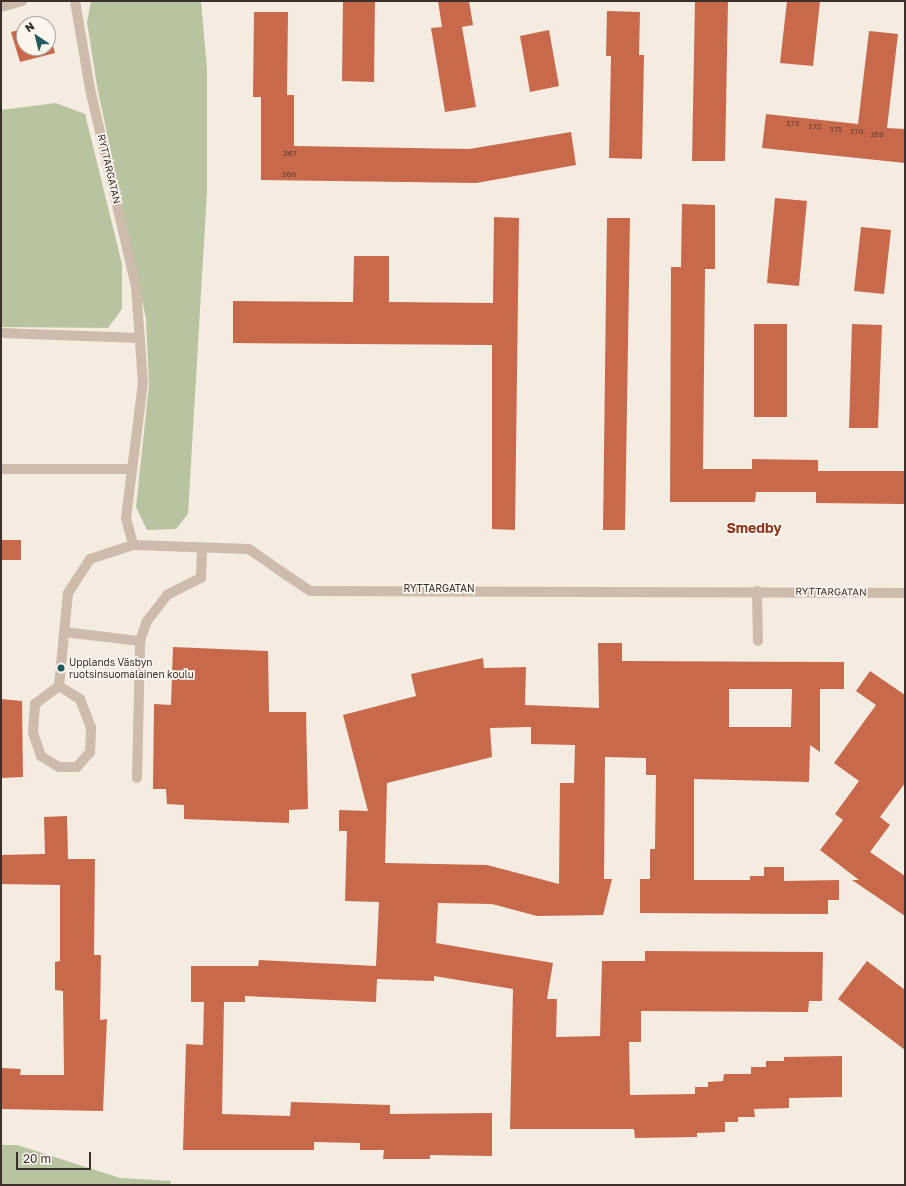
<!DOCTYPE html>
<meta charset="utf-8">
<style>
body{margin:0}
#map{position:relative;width:906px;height:1186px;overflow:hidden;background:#f4ebe1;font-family:"Golos Text",sans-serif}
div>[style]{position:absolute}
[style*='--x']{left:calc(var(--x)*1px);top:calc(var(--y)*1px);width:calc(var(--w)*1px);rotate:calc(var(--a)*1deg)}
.green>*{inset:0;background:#b8c4a0}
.building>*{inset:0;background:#c8694b}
.lane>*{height:10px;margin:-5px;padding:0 5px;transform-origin:5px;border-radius:5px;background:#cdbbac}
.street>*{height:10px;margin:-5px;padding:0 5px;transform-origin:5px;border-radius:5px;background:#cdbbac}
.dots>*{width:11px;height:11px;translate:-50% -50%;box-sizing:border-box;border:2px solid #fbf5ee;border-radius:50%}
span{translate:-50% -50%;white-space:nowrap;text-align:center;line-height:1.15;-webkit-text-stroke:3.5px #fbf5ee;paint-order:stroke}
.number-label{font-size:8px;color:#5e3e33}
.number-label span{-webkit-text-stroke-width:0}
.street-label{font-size:10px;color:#3b302b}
.poi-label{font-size:10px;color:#3b302b}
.left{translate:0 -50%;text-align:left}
.district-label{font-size:14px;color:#8c3b22;font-weight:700}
.frame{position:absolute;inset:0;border:2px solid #3b302b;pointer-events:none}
.north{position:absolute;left:16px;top:16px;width:40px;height:40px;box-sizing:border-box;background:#fbf5ee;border:1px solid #aea6a0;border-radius:50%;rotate:325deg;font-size:11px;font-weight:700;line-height:16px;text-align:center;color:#3b302b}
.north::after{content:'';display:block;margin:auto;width:14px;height:18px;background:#1f5a5e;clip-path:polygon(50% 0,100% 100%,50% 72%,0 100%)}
.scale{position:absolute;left:16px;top:1152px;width:75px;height:18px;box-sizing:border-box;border:2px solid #3b302b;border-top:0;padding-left:5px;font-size:12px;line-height:14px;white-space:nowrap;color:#3b302b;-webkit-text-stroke:3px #fbf5ee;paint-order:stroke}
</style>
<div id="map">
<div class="green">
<i style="clip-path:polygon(91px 1px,201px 1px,207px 69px,207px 191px,188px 514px,176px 529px,147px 530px,136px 507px,149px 385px,146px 319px,97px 86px,87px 22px)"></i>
<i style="clip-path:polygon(56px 103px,85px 114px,122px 264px,122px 309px,108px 328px,1px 327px,1px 110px)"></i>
<i style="clip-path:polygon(1px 1145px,17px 1145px,120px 1178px,171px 1181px,170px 1185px,1px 1185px)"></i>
</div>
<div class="building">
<i style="clip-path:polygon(343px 1px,375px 1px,374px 82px,342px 81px)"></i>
<i style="clip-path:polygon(438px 1px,469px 1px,473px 25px,462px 27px,476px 107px,445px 112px,431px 28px,442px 27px)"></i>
<i style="clip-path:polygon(695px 1px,728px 1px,725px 161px,692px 161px)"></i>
<i style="clip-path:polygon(787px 1px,820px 1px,813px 66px,780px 63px)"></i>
<i style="clip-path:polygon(607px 11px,640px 12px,639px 55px,644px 55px,642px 159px,609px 158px,611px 56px,606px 56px)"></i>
<i style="clip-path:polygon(254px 12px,288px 12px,287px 95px,294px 95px,294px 146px,469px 149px,571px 132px,576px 165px,476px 183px,261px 180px,261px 97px,253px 97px)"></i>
<i style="clip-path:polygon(48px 28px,55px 53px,20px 62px,11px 32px,24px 29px,24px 48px,48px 48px)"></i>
<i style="clip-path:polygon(549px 30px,559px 86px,530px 92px,520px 36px)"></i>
<i style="clip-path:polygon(869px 31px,898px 34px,887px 128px,905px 129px,905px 163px,762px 148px,766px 114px,858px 124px)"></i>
<i style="clip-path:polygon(775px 198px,807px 201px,799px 286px,767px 283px)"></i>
<i style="clip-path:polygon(682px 204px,715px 205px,715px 269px,705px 269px,703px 469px,752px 469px,752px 459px,818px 460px,818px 471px,905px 471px,905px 504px,816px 503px,816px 492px,756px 492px,755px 502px,670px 502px,671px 267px,681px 267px)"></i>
<i style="clip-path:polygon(494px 217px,519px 218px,515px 530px,492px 529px,492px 345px,233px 343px,233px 301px,353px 302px,354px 256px,389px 256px,389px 302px,493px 303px)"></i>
<i style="clip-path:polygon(607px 218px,630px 218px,625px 530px,603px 530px)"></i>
<i style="clip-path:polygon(861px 227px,891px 230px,884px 294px,854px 291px)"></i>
<i style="clip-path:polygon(754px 324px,787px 324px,787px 417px,754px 417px)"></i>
<i style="clip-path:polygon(852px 324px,882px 325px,878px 428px,849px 428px)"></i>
<i style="clip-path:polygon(1px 540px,21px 540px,21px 560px,1px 560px)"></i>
<i style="clip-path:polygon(evenodd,598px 643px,622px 643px,622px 661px,844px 662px,844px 689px,820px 689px,820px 752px,810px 745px,809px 782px,694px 779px,694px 880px,750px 880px,750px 876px,764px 876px,764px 867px,784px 867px,784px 881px,839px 880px,839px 900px,828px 900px,828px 914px,640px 913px,640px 879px,650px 879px,650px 849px,655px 849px,656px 775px,646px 775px,646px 758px,605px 757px,604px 879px,612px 879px,603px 915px,537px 916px,492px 904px,438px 903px,436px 943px,553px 963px,547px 999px,557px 999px,556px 1037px,600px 1036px,602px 961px,645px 961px,645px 951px,823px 952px,822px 1001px,809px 1001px,808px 1012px,641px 1011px,641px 1042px,629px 1042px,630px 1095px,695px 1094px,695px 1087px,708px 1087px,708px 1082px,723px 1081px,724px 1074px,751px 1074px,751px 1067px,766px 1067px,766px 1061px,784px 1061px,784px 1057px,842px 1056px,842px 1097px,789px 1098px,789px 1108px,754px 1109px,755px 1117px,738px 1117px,738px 1122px,725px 1122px,725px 1132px,697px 1133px,697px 1137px,635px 1138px,634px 1129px,510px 1129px,513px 989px,434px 976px,434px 981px,377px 979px,376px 1002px,245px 996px,245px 1002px,224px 1002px,222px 1114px,290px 1116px,291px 1102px,390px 1105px,390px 1114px,492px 1113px,492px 1156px,430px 1155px,430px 1159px,383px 1159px,384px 1150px,360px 1150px,360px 1143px,314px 1142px,314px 1150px,183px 1150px,186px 1044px,203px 1045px,204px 1002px,191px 1002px,191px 966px,258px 966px,259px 960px,376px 966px,379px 902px,345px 901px,347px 831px,339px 831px,339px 810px,368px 811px,343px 715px,416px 696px,411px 674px,483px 658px,484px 668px,526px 667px,525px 705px,599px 708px,598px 643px,729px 689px,792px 689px,791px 727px,729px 727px,729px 689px,598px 643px,531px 727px,531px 744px,575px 745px,574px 783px,560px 783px,559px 884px,487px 865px,385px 863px,387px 783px,492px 757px,490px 728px,531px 727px)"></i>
<i style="clip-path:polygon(173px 647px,268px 651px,269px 712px,306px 712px,308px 809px,289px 810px,289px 823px,184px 819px,184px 805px,167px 804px,166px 789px,153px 789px,154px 704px,171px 705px)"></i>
<i style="clip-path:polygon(870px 671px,905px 695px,905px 783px,880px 817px,890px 825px,870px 852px,905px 876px,905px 916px,852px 880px,859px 880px,820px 850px,843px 820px,835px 814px,859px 781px,834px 763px,876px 705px,856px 691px)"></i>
<i style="clip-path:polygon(1px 699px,22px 701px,23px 777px,1px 778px)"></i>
<i style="clip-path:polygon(67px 816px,68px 859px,95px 859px,94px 955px,101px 955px,100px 1020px,107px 1019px,103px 1111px,1px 1109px,1px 1068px,21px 1069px,20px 1075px,64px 1075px,63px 991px,55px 990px,55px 962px,60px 961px,60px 885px,1px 884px,1px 855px,45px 854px,44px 817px)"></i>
<i style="clip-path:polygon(867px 961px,905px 990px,905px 1050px,838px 999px)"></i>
</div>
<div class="lane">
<i style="--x:75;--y:1;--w:89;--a:80.3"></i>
<i style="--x:90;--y:89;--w:202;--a:76.9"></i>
<i style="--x:136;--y:286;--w:97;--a:85.9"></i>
<i style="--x:143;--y:383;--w:136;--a:97.2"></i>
<i style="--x:126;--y:518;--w:28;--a:75"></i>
<i style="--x:133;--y:545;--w:116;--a:2"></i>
<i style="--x:249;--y:549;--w:37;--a:35"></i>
<i style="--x:1;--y:7;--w:22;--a:-16"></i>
<i style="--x:1;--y:333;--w:139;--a:2.1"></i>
<i style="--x:1;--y:469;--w:131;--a:0"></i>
<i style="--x:757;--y:591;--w:50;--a:88.9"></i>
<i style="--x:64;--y:632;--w:77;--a:6.8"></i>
<i style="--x:59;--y:686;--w:25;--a:32"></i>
<i style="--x:80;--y:699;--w:30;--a:69"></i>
<i style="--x:91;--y:727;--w:25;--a:92"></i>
<i style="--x:90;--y:752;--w:20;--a:131"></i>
<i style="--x:77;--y:767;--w:18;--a:180"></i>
<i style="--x:59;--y:767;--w:21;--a:-149"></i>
<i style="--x:41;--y:756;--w:24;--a:-109"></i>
<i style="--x:33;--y:733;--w:29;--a:-86"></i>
<i style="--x:35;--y:704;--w:30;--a:-37"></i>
<i style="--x:59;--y:686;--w:93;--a:-84.5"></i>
<i style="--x:68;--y:593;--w:40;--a:-57.1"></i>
<i style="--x:90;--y:559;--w:45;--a:-18"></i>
<i style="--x:137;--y:778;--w:137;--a:-88.7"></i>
<i style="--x:140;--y:641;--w:21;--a:-71"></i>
<i style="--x:147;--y:621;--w:33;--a:-52"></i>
<i style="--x:167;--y:595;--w:38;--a:-27"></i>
<i style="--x:201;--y:578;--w:30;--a:-88"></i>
</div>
<div class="street">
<i style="--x:279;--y:570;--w:37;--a:34"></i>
<i style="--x:310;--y:591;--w:595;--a:0.19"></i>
</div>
<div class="dots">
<i style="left:61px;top:668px;background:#1f5a5e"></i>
</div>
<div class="number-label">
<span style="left:793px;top:124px">173</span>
<span style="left:815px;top:127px">172</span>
<span style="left:836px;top:130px">171</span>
<span style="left:857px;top:132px">170</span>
<span style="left:877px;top:135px">169</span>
<span style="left:290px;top:154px">267</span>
<span style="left:289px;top:175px">268</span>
</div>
<div class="street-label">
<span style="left:109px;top:169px;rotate:77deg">RYTTARGATAN</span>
<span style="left:439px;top:589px">RYTTARGATAN</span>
<span style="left:831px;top:592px;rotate:1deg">RYTTARGATAN</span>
</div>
<div class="poi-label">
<span class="left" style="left:69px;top:668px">Upplands Väsbyn<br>ruotsinsuomalainen koulu</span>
</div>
<div class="district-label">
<span style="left:754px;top:528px">Smedby</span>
</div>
<div class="frame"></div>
<div class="north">N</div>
<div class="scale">20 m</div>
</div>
